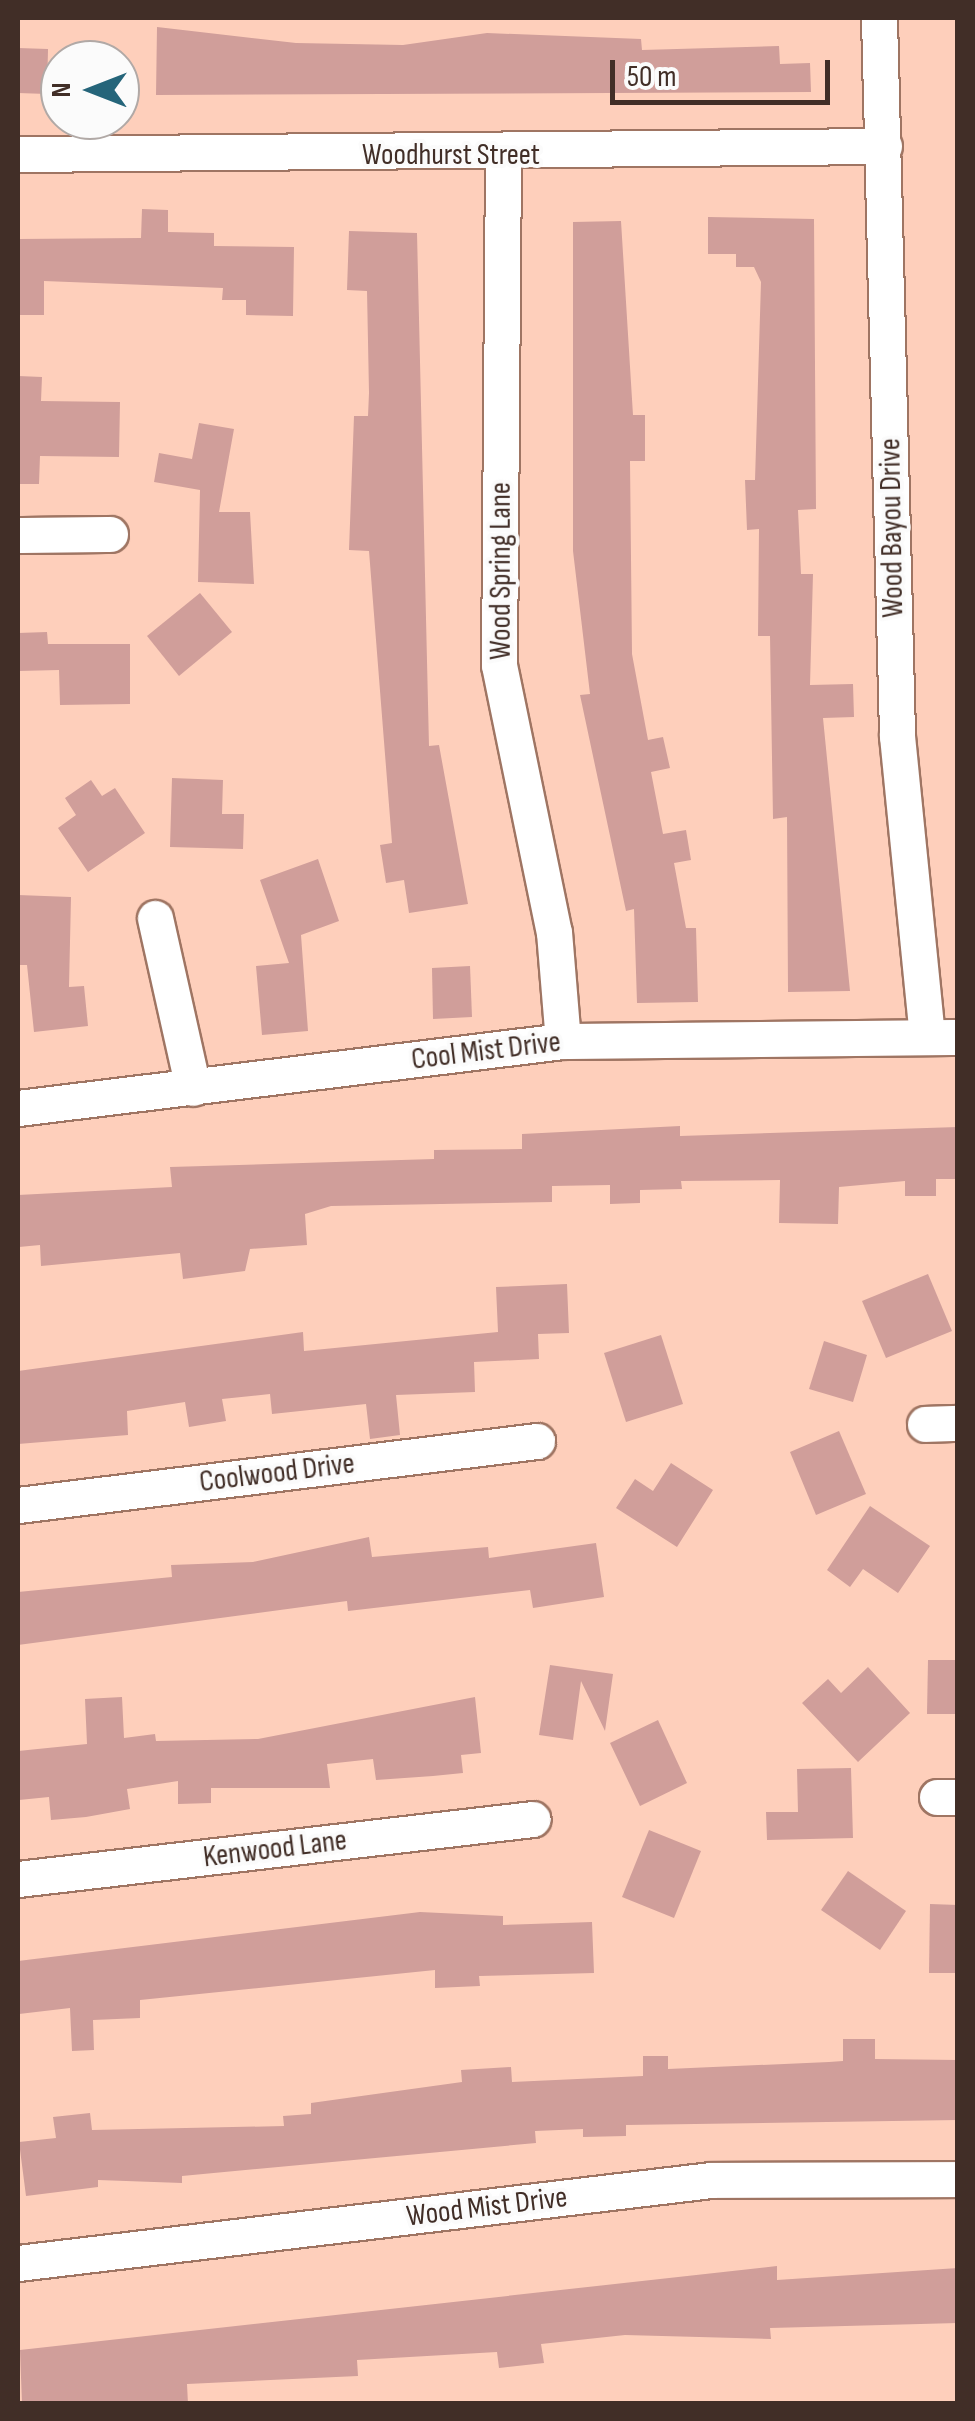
<!DOCTYPE html>
<style>
body{margin:0}
#map{position:relative;width:975px;height:2421px;overflow:hidden;background:#fecfbb;font-family:"Sofia Sans Condensed",sans-serif}
div>[style]{position:absolute}
[style*='--x']{left:calc(var(--x)*1px);top:calc(var(--y)*1px);width:calc(var(--w)*1px);rotate:calc(var(--a)*1deg)}
.building>*{inset:0;background:#d09e9a}
.roads{filter:drop-shadow(2px 0 #9f7563) drop-shadow(-2px 0 #9f7563) drop-shadow(0 2px #9f7563) drop-shadow(0 -2px #9f7563)}
.minor>*{height:35px;margin:-17.5px;padding:0 17.5px;transform-origin:17.5px;border-radius:17.5px;background:#fff}
span{translate:-50% -50%;white-space:nowrap;text-align:center;line-height:1.15;-webkit-text-stroke:8px #fbfbfb;paint-order:stroke}
.street-label{font-size:30px;color:#412e27}
.frame{position:absolute;inset:0;border:20px solid #412e27;pointer-events:none}
.north{position:absolute;left:40px;top:40px;width:100px;height:100px;box-sizing:border-box;background:#fbfbfb;border:2px solid #b1a9a6;border-radius:50%;rotate:270deg;font-size:28px;font-weight:700;line-height:40px;text-align:center;color:#412e27}
.north::after{content:'';display:block;margin:auto;width:35px;height:45px;background:#25657a;clip-path:polygon(50% 0,100% 100%,50% 72%,0 100%)}
.scale{position:absolute;left:610px;top:60px;width:220px;height:45px;box-sizing:border-box;border:5px solid #412e27;border-top:0;padding-left:12px;font-size:30px;line-height:35px;white-space:nowrap;color:#412e27;-webkit-text-stroke:8px #fbfbfb;paint-order:stroke}
</style>
<div id="map">
<div class="building">
<i style="clip-path:polygon(157px 27px,296px 43px,403px 45px,487px 33px,641px 39px,642px 50px,779px 46px,780px 64px,810px 63px,811px 92px,156px 95px)"></i>
<i style="clip-path:polygon(18px 48px,48px 49px,47px 94px,18px 93px)"></i>
<i style="clip-path:polygon(142px 209px,168px 210px,168px 232px,214px 233px,214px 246px,294px 247px,293px 316px,246px 315px,246px 300px,222px 300px,223px 288px,44px 281px,44px 315px,18px 315px,18px 239px,141px 238px)"></i>
<i style="clip-path:polygon(708px 217px,814px 219px,816px 509px,798px 510px,801px 574px,813px 574px,810px 685px,853px 684px,854px 717px,823px 718px,850px 991px,788px 992px,787px 817px,773px 819px,770px 636px,758px 636px,759px 529px,747px 530px,745px 480px,755px 480px,761px 282px,754px 267px,736px 267px,736px 254px,708px 254px)"></i>
<i style="clip-path:polygon(621px 221px,633px 415px,645px 415px,645px 461px,630px 461px,632px 654px,648px 740px,663px 737px,670px 768px,651px 772px,663px 834px,686px 830px,691px 860px,674px 863px,686px 928px,696px 928px,698px 1002px,637px 1003px,634px 909px,626px 911px,580px 695px,590px 694px,573px 551px,573px 222px)"></i>
<i style="clip-path:polygon(349px 231px,417px 233px,429px 746px,439px 745px,468px 904px,409px 913px,404px 880px,386px 883px,380px 845px,392px 843px,369px 551px,349px 550px,354px 416px,368px 416px,369px 393px,367px 291px,347px 290px)"></i>
<i style="clip-path:polygon(18px 376px,42px 377px,41px 401px,120px 402px,119px 457px,40px 456px,39px 484px,18px 484px)"></i>
<i style="clip-path:polygon(199px 423px,234px 429px,219px 512px,250px 512px,254px 584px,198px 582px,200px 490px,154px 482px,159px 453px,192px 459px)"></i>
<i style="clip-path:polygon(200px 593px,232px 632px,179px 676px,147px 636px)"></i>
<i style="clip-path:polygon(47px 632px,48px 644px,130px 644px,130px 704px,60px 705px,59px 670px,18px 671px,18px 633px)"></i>
<i style="clip-path:polygon(172px 778px,223px 780px,222px 814px,244px 814px,243px 849px,170px 847px)"></i>
<i style="clip-path:polygon(91px 780px,102px 796px,115px 788px,145px 833px,88px 872px,58px 828px,76px 815px,65px 798px)"></i>
<i style="clip-path:polygon(318px 859px,339px 921px,301px 935px,308px 1031px,262px 1035px,256px 966px,289px 963px,260px 880px)"></i>
<i style="clip-path:polygon(18px 895px,71px 897px,69px 987px,84px 986px,88px 1026px,34px 1032px,27px 965px,18px 965px)"></i>
<i style="clip-path:polygon(470px 966px,472px 1017px,433px 1019px,432px 968px)"></i>
<i style="clip-path:polygon(680px 1126px,680px 1136px,958px 1127px,958px 1179px,936px 1179px,936px 1196px,905px 1196px,905px 1181px,839px 1187px,838px 1224px,779px 1223px,780px 1180px,681px 1181px,682px 1189px,640px 1190px,640px 1203px,610px 1204px,610px 1185px,552px 1186px,552px 1202px,331px 1206px,305px 1214px,307px 1245px,250px 1249px,245px 1271px,183px 1279px,180px 1253px,41px 1266px,40px 1245px,19px 1247px,18px 1195px,172px 1187px,170px 1167px,434px 1159px,434px 1150px,522px 1149px,522px 1134px)"></i>
<i style="clip-path:polygon(928px 1274px,952px 1331px,886px 1358px,862px 1301px)"></i>
<i style="clip-path:polygon(567px 1284px,569px 1333px,538px 1334px,539px 1359px,474px 1362px,475px 1392px,396px 1395px,400px 1435px,370px 1439px,366px 1404px,272px 1414px,270px 1394px,222px 1399px,226px 1421px,189px 1427px,185px 1402px,127px 1411px,128px 1435px,18px 1444px,18px 1371px,303px 1332px,304px 1351px,498px 1332px,496px 1287px)"></i>
<i style="clip-path:polygon(661px 1335px,683px 1404px,626px 1422px,604px 1353px)"></i>
<i style="clip-path:polygon(824px 1341px,867px 1355px,853px 1402px,809px 1389px)"></i>
<i style="clip-path:polygon(839px 1431px,866px 1494px,816px 1515px,790px 1452px)"></i>
<i style="clip-path:polygon(671px 1463px,713px 1490px,677px 1547px,616px 1508px,635px 1479px,653px 1491px)"></i>
<i style="clip-path:polygon(870px 1506px,930px 1546px,898px 1593px,863px 1569px,850px 1587px,827px 1570px)"></i>
<i style="clip-path:polygon(369px 1537px,372px 1557px,488px 1547px,489px 1558px,596px 1543px,604px 1597px,533px 1608px,530px 1590px,348px 1611px,347px 1601px,18px 1645px,18px 1592px,172px 1577px,171px 1565px,253px 1562px)"></i>
<i style="clip-path:polygon(928px 1660px,958px 1660px,958px 1714px,927px 1714px)"></i>
<i style="clip-path:polygon(550px 1665px,613px 1674px,605px 1731px,581px 1681px,573px 1740px,539px 1735px)"></i>
<i style="clip-path:polygon(868px 1667px,910px 1713px,858px 1762px,802px 1703px,828px 1679px,841px 1693px)"></i>
<i style="clip-path:polygon(122px 1697px,124px 1738px,155px 1734px,156px 1741px,258px 1739px,475px 1697px,481px 1753px,461px 1755px,463px 1773px,433px 1776px,376px 1780px,373px 1759px,327px 1764px,330px 1788px,211px 1788px,211px 1803px,178px 1804px,178px 1781px,127px 1789px,130px 1809px,86px 1817px,51px 1820px,49px 1797px,19px 1800px,18px 1751px,87px 1744px,85px 1699px)"></i>
<i style="clip-path:polygon(658px 1720px,687px 1783px,640px 1806px,610px 1743px)"></i>
<i style="clip-path:polygon(851px 1768px,853px 1838px,767px 1840px,766px 1812px,798px 1812px,797px 1769px)"></i>
<i style="clip-path:polygon(649px 1830px,701px 1851px,674px 1918px,622px 1897px)"></i>
<i style="clip-path:polygon(848px 1871px,906px 1911px,880px 1950px,821px 1910px)"></i>
<i style="clip-path:polygon(930px 1904px,958px 1905px,955px 1973px,929px 1973px)"></i>
<i style="clip-path:polygon(420px 1912px,503px 1916px,503px 1925px,592px 1922px,594px 1973px,479px 1976px,480px 1986px,435px 1988px,435px 1970px,140px 2000px,140px 2018px,93px 2020px,94px 2050px,72px 2051px,70px 2008px,19px 2014px,18px 1961px)"></i>
<i style="clip-path:polygon(843px 2039px,875px 2039px,875px 2059px,958px 2060px,958px 2120px,626px 2125px,626px 2136px,583px 2137px,583px 2129px,535px 2131px,536px 2143px,182px 2176px,182px 2183px,98px 2180px,98px 2187px,26px 2196px,19px 2142px,56px 2138px,53px 2117px,90px 2113px,92px 2130px,284px 2126px,283px 2116px,311px 2114px,311px 2103px,462px 2082px,461px 2070px,511px 2067px,512px 2082px,643px 2076px,643px 2056px,668px 2056px,668px 2069px,829px 2062px,843px 2061px)"></i>
<i style="clip-path:polygon(777px 2266px,777px 2280px,958px 2268px,958px 2323px,770px 2328px,771px 2339px,625px 2335px,541px 2344px,544px 2363px,499px 2368px,497px 2352px,357px 2360px,358px 2376px,187px 2384px,188px 2404px,22px 2404px,20px 2350px)"></i>
</div>
<div class="roads">
<div class="minor">
<i style="--x:879;--y:18;--w:718;--a:88.56"></i>
<i style="--x:897;--y:736;--w:302;--a:84.3"></i>
<i style="--x:18;--y:154;--w:866;--a:-0.53"></i>
<i style="--x:503;--y:156;--w:509;--a:90.45"></i>
<i style="--x:499;--y:665;--w:273;--a:78.4"></i>
<i style="--x:554;--y:932;--w:109;--a:85.3"></i>
<i style="--x:18;--y:535;--w:92;--a:-0.6"></i>
<i style="--x:155;--y:918;--w:174;--a:77.4"></i>
<i style="--x:18;--y:1108;--w:549;--a:-7.01"></i>
<i style="--x:563;--y:1041;--w:395;--a:-0.6"></i>
<i style="--x:925;--y:1424;--w:33;--a:-2"></i>
<i style="--x:18;--y:1505;--w:523;--a:-7.03"></i>
<i style="--x:937;--y:1797;--w:21;--a:0"></i>
<i style="--x:18;--y:1879;--w:518;--a:-6.65"></i>
<i style="--x:18;--y:2263;--w:698;--a:-6.83"></i>
<i style="--x:711;--y:2180;--w:247;--a:-0.2"></i>
</div>
</div>
<div class="street-label">
<span style="left:451px;top:155px">Woodhurst Street</span>
<span style="left:892px;top:528px;rotate:-91deg">Wood Bayou Drive</span>
<span style="left:501px;top:571px;rotate:-90deg">Wood Spring Lane</span>
<span style="left:486px;top:1051px;rotate:-7deg">Cool Mist Drive</span>
<span style="left:277px;top:1473px;rotate:-7deg">Coolwood Drive</span>
<span style="left:275px;top:1849px;rotate:-7deg">Kenwood Lane</span>
<span style="left:487px;top:2207px;rotate:-7deg">Wood Mist Drive</span>
</div>
<div class="frame"></div>
<div class="north">N</div>
<div class="scale">50 m</div>
</div>
